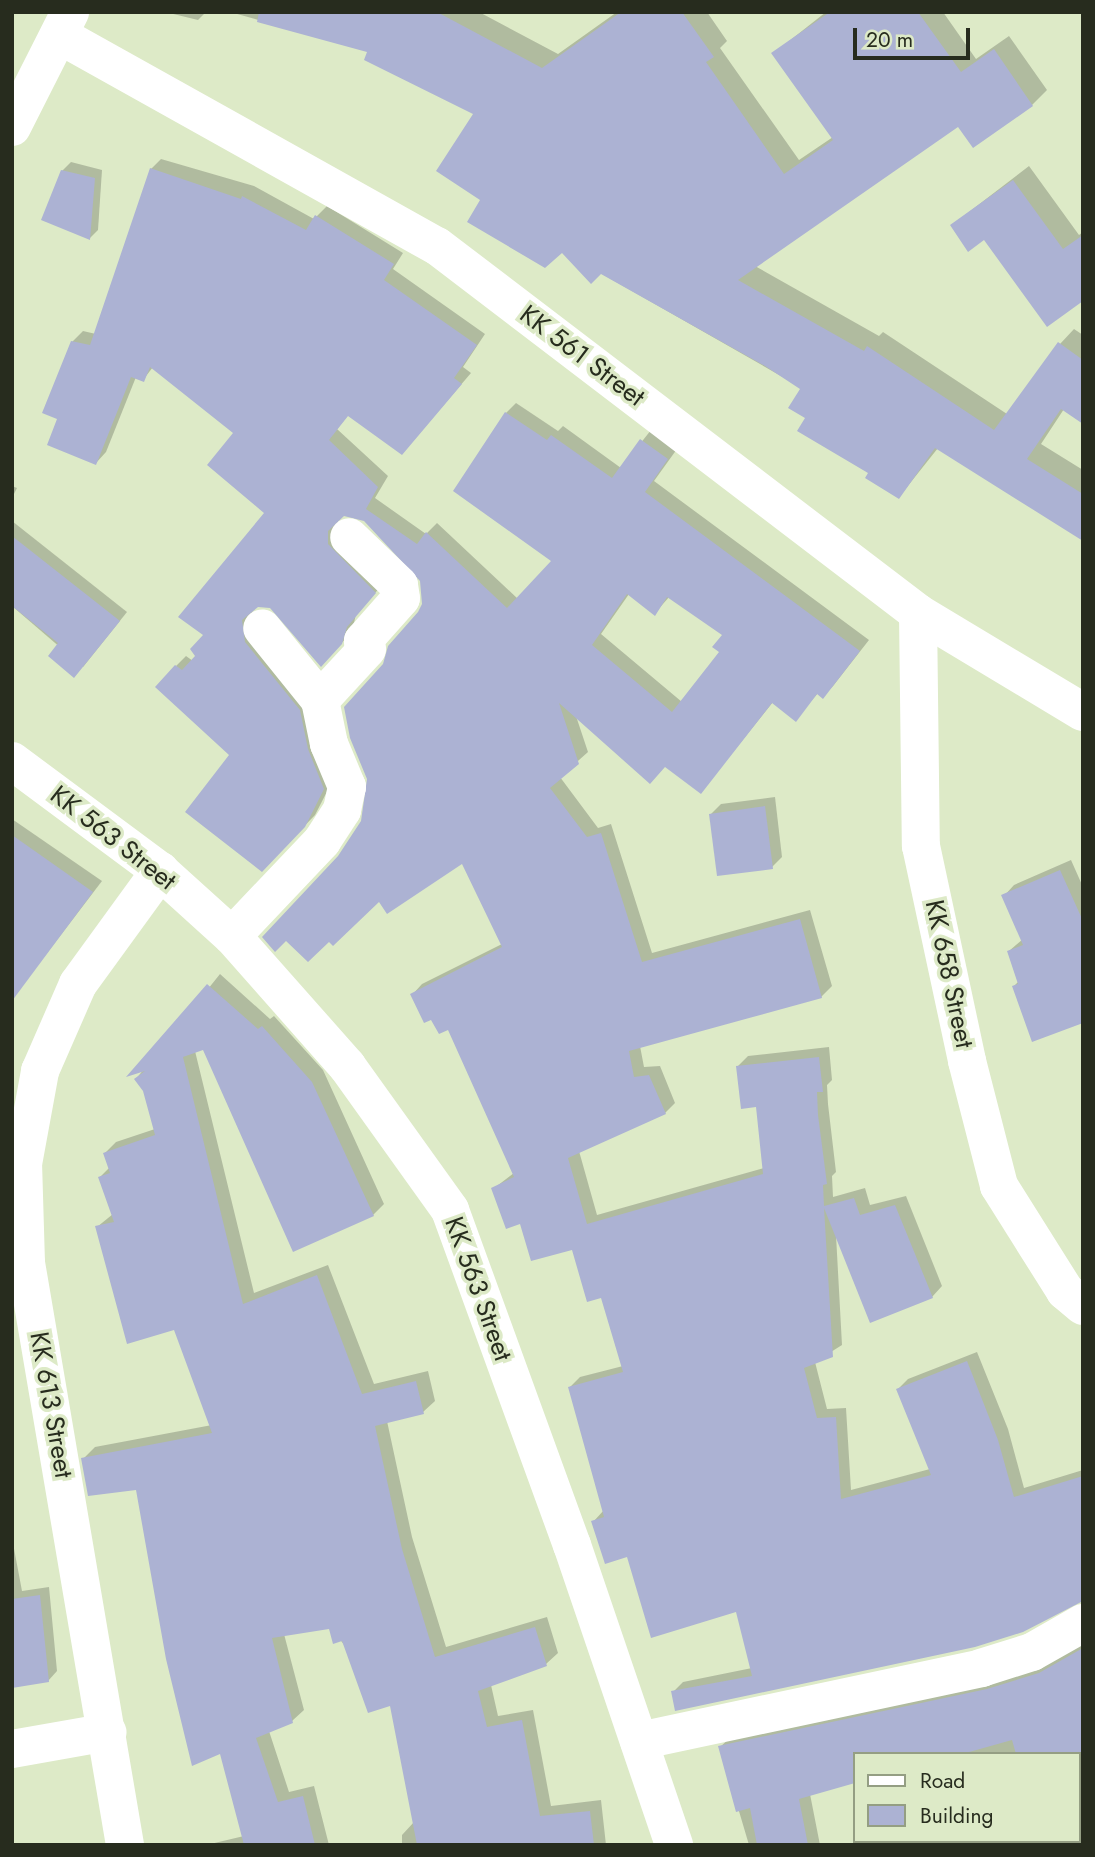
<!DOCTYPE html>
<style>
body{margin:0}
#map{position:relative;width:1095px;height:1857px;overflow:hidden;background:#ddeac7;font-family:Jost,sans-serif}
div>[style]{position:absolute}
[style*='--x']{left:calc(var(--x)*1px);top:calc(var(--y)*1px);width:calc(var(--w)*1px);rotate:calc(var(--a)*1deg)}
.shadow>*{inset:0;background:#0003}
.building>*{inset:0;background:#acb2d3}
.street>*{height:38px;margin:-19px;padding:0 19px;transform-origin:19px;border-radius:19px;background:#fff}
.secondary>*{height:38px;margin:-19px;padding:0 19px;transform-origin:19px;border-radius:19px;background:#fff}
span{translate:-50% -50%;white-space:nowrap;text-align:center;line-height:1.15;-webkit-text-stroke:7px #ddeac7;paint-order:stroke}
.street-label{font-size:26px;color:#272c1e}
.frame{position:absolute;inset:0;border:14px solid #272c1e;pointer-events:none}
.legend{position:absolute;left:853px;top:1752px;width:228px;height:91px;box-sizing:border-box;background:#ddeac7;border:2px solid #949e83;margin:0;padding:9px 12px;list-style:none;font-size:21px;color:#272c1e}
.legend li{display:flex;align-items:center;gap:14px;height:35px}
.legend b{width:35px;border:2px solid #949e83}
.scale{position:absolute;left:853px;top:28px;width:117px;height:32px;box-sizing:border-box;border:4px solid #272c1e;border-top:0;padding-left:9px;font-size:21px;line-height:24px;white-space:nowrap;color:#272c1e;-webkit-text-stroke:5px #ddeac7;paint-order:stroke}
</style>
<div id="map">
<div class="shadow">
<i style="clip-path:polygon(165px 12px,206px 12px,198px 20px)"></i>
<i style="clip-path:polygon(230px 12px,479px 12px,558px 54px,617px 12px,707px 12px,727px 41px,720px 48px,799px 160px,833px 137px,774px 53px,826px 12px,943px 12px,976px 59px,1009px 36px,1047px 90px,1032px 105px,973px 146px,958px 125px,755px 266px,879px 336px,883px 332px,1007px 414px,1060px 344px,1074px 329px,1083px 335px,1083px 422px,1064px 409px,1041px 444px,1083px 470px,1083px 537px,938px 448px,899px 497px,807px 418px,802px 388px,562px 251px,483px 200px,476px 114px,369px 51px)"></i>
<i style="clip-path:polygon(evenodd,161px 159px,254px 186px,314px 219px,327px 206px,403px 253px,393px 269px,485px 334px,463px 367px,471px 373px,412px 442px,349px 414px,337px 429px,388px 476px,375px 498px,426px 534px,437px 523px,518px 599px,554px 561px,506px 413px,516px 403px,558px 431px,563px 426px,621px 468px,651px 430px,677px 449px,654px 481px,869px 640px,833px 686px,823px 696px,818px 693px,795px 720px,773px 702px,701px 792px,666px 765px,576px 716px,588px 752px,560px 777px,598px 828px,611px 824px,652px 953px,810px 910px,832px 986px,821px 997px,640px 1046px,644px 1067px,660px 1066px,675px 1103px,665px 1113px,579px 1151px,597px 1215px,764px 1168px,757px 1105px,738px 1066px,748px 1056px,829px 1047px,832px 1080px,827px 1085px,828px 1104px,836px 1172px,832px 1176px,833px 1197px,865px 1188px,870px 1205px,906px 1196px,942px 1286px,932px 1297px,836px 1235px,842px 1345px,815px 1362px,827px 1409px,846px 1408px,851px 1490px,930px 1469px,898px 1389px,908px 1379px,977px 1352px,1008px 1429px,1024px 1488px,1083px 1470px,1083px 1599px,1023px 1630px,673px 1692px,683px 1682px,752px 1668px,738px 1610px,628px 1554px,593px 1522px,604px 1510px,570px 1387px,580px 1377px,623px 1366px,603px 1296px,573px 1248px,522px 1222px,493px 1189px,514px 1173px,449px 1028px,412px 995px,422px 984px,502px 944px,463px 862px,379px 899px,339px 857px,362px 822px,385px 665px,424px 604px,422px 580px,365px 520px,343px 514px,338px 519px,338px 533px,385px 582px,356px 614px,352px 632px,331px 654px,271px 606px,257px 605px,252px 609px,255px 631px,309px 699px,334px 778px,315px 815px,262px 870px,231px 754px,176px 666px,186px 656px,193px 661px,267px 513px,235px 433px,153px 367px,143px 380px,136px 377px,106px 452px,96px 463px,60px 418px,72px 342px,83px 331px,96px 334px,151px 169px,161px 159px,629px 594px,655px 613px,670px 596px,724px 635px,721px 652px,682px 702px,601px 634px,629px 594px)"></i>
<i style="clip-path:polygon(71px 162px,102px 170px,98px 230px,90px 238px,62px 171px)"></i>
<i style="clip-path:polygon(1029px 166px,1079px 235px,1083px 232px,1083px 299px,985px 237px,952px 225px)"></i>
<i style="clip-path:polygon(12px 486px,17px 488px,12px 498px)"></i>
<i style="clip-path:polygon(12px 521px,127px 612px,83px 667px,12px 606px)"></i>
<i style="clip-path:polygon(775px 797px,782px 857px,772px 867px,711px 814px,721px 804px)"></i>
<i style="clip-path:polygon(12px 819px,102px 881px,18px 991px,12px 986px)"></i>
<i style="clip-path:polygon(1071px 860px,1083px 887px,1083px 1021px,1014px 986px,1019px 981px,1009px 951px,1023px 939px,1004px 896px,1014px 885px)"></i>
<i style="clip-path:polygon(220px 974px,270px 1019px,274px 1016px,323px 1070px,384px 1204px,373px 1215px,204px 1048px,195px 1051px,254px 1293px,328px 1265px,374px 1384px,428px 1371px,435px 1401px,423px 1412px,387px 1421px,412px 1537px,446px 1647px,547px 1617px,558px 1653px,546px 1664px,491px 1685px,498px 1716px,533px 1710px,551px 1806px,601px 1800px,606px 1845px,402px 1845px,402px 1835px,414px 1822px,391px 1704px,330px 1627px,284px 1634px,304px 1710px,292px 1721px,269px 1731px,289px 1792px,314px 1786px,329px 1845px,206px 1845px,244px 1836px,221px 1752px,138px 1488px,83px 1459px,95px 1447px,212px 1425px,175px 1328px,97px 1227px,113px 1214px,100px 1177px,110px 1167px,105px 1153px,116px 1142px,155px 1129px,145px 1090px,136px 1079px)"></i>
<i style="clip-path:polygon(12px 1538px,22px 1591px,49px 1587px,57px 1671px,48px 1681px,12px 1686px)"></i>
<i style="clip-path:polygon(1083px 1645px,1083px 1845px,993px 1841px,1079px 1841px,1079px 1754px,855px 1754px,855px 1781px,810px 1794px,820px 1845px,749px 1845px,720px 1747px,731px 1737px)"></i>
</div>
<div class="building">
<i style="clip-path:polygon(259px 12px,437px 12px,542px 68px,621px 12px,682px 12px,714px 57px,706px 62px,784px 174px,833px 140px,771px 53px,830px 12px,918px 12px,961px 72px,994px 49px,1033px 106px,973px 148px,958px 127px,738px 280px,864px 351px,867px 346px,994px 430px,1058px 342px,1083px 360px,1083px 424px,1061px 409px,1027px 459px,1083px 494px,1083px 541px,935px 448px,899px 499px,865px 478px,868px 473px,797px 431px,805px 418px,788px 408px,800px 389px,765px 366px,601px 274px,591px 284px,562px 253px,545px 268px,467px 222px,480px 200px,436px 171px,473px 114px,364px 60px,367px 52px,257px 22px)"></i>
<i style="clip-path:polygon(evenodd,150px 168px,241px 199px,242px 196px,306px 230px,315px 215px,394px 264px,384px 280px,477px 345px,454px 378px,462px 384px,402px 455px,348px 416px,329px 440px,378px 487px,366px 509px,417px 544px,426px 532px,507px 608px,551px 561px,453px 491px,505px 412px,547px 440px,551px 435px,612px 478px,640px 439px,668px 459px,645px 492px,860px 651px,823px 699px,817px 694px,796px 722px,772px 703px,701px 794px,665px 767px,650px 784px,559px 703px,579px 764px,550px 788px,587px 837px,601px 833px,642px 962px,800px 919px,822px 998px,629px 1051px,634px 1077px,649px 1075px,666px 1114px,568px 1158px,587px 1224px,763px 1174px,756px 1107px,741px 1109px,736px 1066px,819px 1057px,823px 1092px,817px 1092px,818px 1115px,827px 1184px,823px 1185px,824px 1206px,854px 1198px,860px 1215px,895px 1205px,933px 1298px,870px 1323px,824px 1208px,833px 1357px,804px 1368px,817px 1418px,836px 1417px,841px 1499px,931px 1475px,896px 1389px,967px 1361px,998px 1440px,1014px 1497px,1083px 1476px,1083px 1601px,1023px 1632px,975px 1647px,675px 1711px,671px 1691px,752px 1676px,736px 1612px,651px 1638px,627px 1557px,605px 1564px,591px 1521px,604px 1517px,568px 1387px,623px 1372px,601px 1298px,587px 1302px,572px 1250px,531px 1261px,520px 1224px,506px 1229px,491px 1188px,514px 1177px,448px 1030px,439px 1034px,431px 1020px,424px 1023px,410px 994px,502px 947px,462px 864px,387px 914px,379px 902px,333px 946px,329px 942px,308px 962px,286px 941px,275px 952px,262px 937px,338px 856px,361px 821px,367px 779px,350px 738px,344px 707px,383px 664px,388px 646px,418px 612px,422px 604px,420px 581px,364px 521px,344px 516px,328px 531px,328px 544px,376px 593px,347px 627px,342px 644px,321px 667px,270px 608px,258px 607px,242px 620px,245px 642px,300px 710px,308px 749px,324px 789px,305px 827px,262px 872px,185px 812px,229px 755px,155px 687px,175px 665px,182px 670px,195px 656px,190px 649px,203px 635px,178px 617px,264px 513px,207px 465px,233px 433px,150px 367px,144px 382px,131px 377px,96px 465px,47px 445px,57px 419px,42px 413px,71px 341px,90px 345px,150px 168px,627px 594px,655px 616px,667px 597px,722px 635px,712px 647px,719px 652px,672px 712px,592px 645px,627px 594px)"></i>
<i style="clip-path:polygon(61px 170px,95px 178px,90px 240px,41px 220px)"></i>
<i style="clip-path:polygon(1013px 180px,1063px 249px,1083px 235px,1083px 301px,1047px 327px,984px 240px,968px 252px,950px 225px)"></i>
<i style="clip-path:polygon(12px 536px,120px 621px,74px 678px,48px 656px,58px 643px,12px 606px)"></i>
<i style="clip-path:polygon(765px 806px,773px 869px,717px 876px,709px 814px)"></i>
<i style="clip-path:polygon(12px 835px,93px 892px,12px 1001px)"></i>
<i style="clip-path:polygon(1060px 870px,1083px 921px,1083px 1023px,1032px 1042px,1012px 986px,1018px 984px,1007px 951px,1023px 945px,1001px 895px)"></i>
<i style="clip-path:polygon(207px 984px,258px 1029px,262px 1026px,312px 1082px,374px 1216px,293px 1252px,203px 1050px,183px 1057px,243px 1304px,317px 1275px,362px 1394px,416px 1381px,424px 1414px,375px 1426px,402px 1549px,435px 1657px,535px 1627px,547px 1666px,478px 1691px,487px 1727px,522px 1720px,540px 1816px,590px 1811px,594px 1845px,417px 1845px,390px 1706px,368px 1713px,342px 1641px,333px 1644px,329px 1629px,272px 1638px,293px 1723px,256px 1738px,278px 1802px,303px 1796px,315px 1845px,244px 1845px,220px 1754px,192px 1766px,166px 1659px,136px 1490px,88px 1496px,81px 1458px,212px 1433px,174px 1330px,127px 1344px,95px 1226px,114px 1222px,98px 1177px,110px 1173px,103px 1153px,155px 1135px,143px 1091px,134px 1079px,145px 1071px,126px 1077px)"></i>
<i style="clip-path:polygon(40px 1595px,49px 1682px,12px 1688px,12px 1599px)"></i>
<i style="clip-path:polygon(1083px 1648px,1083px 1754px,1016px 1754px,1012px 1740px,962px 1754px,855px 1754px,855px 1783px,799px 1799px,808px 1845px,757px 1845px,750px 1808px,736px 1812px,718px 1746px,987px 1689px,1039px 1673px)"></i>
</div>
<div class="street">
<i style="--x:59;--y:35;--w:433;--a:29.2"></i>
<i style="--x:437;--y:246;--w:605;--a:37.34"></i>
<i style="--x:918;--y:613;--w:192;--a:31"></i>
<i style="--x:918;--y:613;--w:233;--a:89.3"></i>
<i style="--x:921;--y:846;--w:220;--a:77.9"></i>
<i style="--x:967;--y:1061;--w:129;--a:75.6"></i>
<i style="--x:999;--y:1186;--w:124;--a:57.8"></i>
<i style="--x:1065;--y:1291;--w:23;--a:40"></i>
<i style="--x:320;--y:700;--w:69;--a:-47.3"></i>
<i style="--x:367;--y:649;--w:9;--a:-117"></i>
<i style="--x:363;--y:641;--w:57;--a:-48.5"></i>
<i style="--x:401;--y:598;--w:13;--a:-99"></i>
<i style="--x:399;--y:585;--w:69;--a:-136.2"></i>
<i style="--x:12;--y:761;--w:184;--a:36.6"></i>
<i style="--x:160;--y:871;--w:97;--a:42.1"></i>
<i style="--x:232;--y:936;--w:174;--a:48.5"></i>
<i style="--x:347;--y:1066;--w:177;--a:54.4"></i>
<i style="--x:450;--y:1210;--w:357;--a:70"></i>
<i style="--x:572;--y:1545;--w:317;--a:71.2"></i>
<i style="--x:232;--y:936;--w:131;--a:-46.5"></i>
<i style="--x:322;--y:841;--w:37;--a:-57"></i>
<i style="--x:342;--y:810;--w:24;--a:-78"></i>
<i style="--x:347;--y:787;--w:47;--a:-112.7"></i>
<i style="--x:329;--y:744;--w:45;--a:-101.6"></i>
<i style="--x:320;--y:700;--w:92;--a:-128.9"></i>
<i style="--x:639;--y:1741;--w:350;--a:-12"></i>
<i style="--x:981;--y:1668;--w:53;--a:-17.4"></i>
<i style="--x:1032;--y:1652;--w:59;--a:-29.6"></i>
<i style="--x:12;--y:1749;--w:97;--a:-10"></i>
<i style="--x:125;--y:1845;--w:590;--a:-99.65"></i>
<i style="--x:26;--y:1263;--w:99;--a:-91.7"></i>
<i style="--x:23;--y:1164;--w:95;--a:-79.6"></i>
<i style="--x:40;--y:1071;--w:95;--a:-66.4"></i>
<i style="--x:78;--y:984;--w:140;--a:-54"></i>
</div>
<div class="secondary">
<i style="--x:12;--y:127;--w:129;--a:-63.2"></i>
</div>
<div class="street-label">
<span style="left:582px;top:356px;rotate:37deg">KK 561 Street</span>
<span style="left:113px;top:838px;rotate:38deg">KK 563 Street</span>
<span style="left:949px;top:974px;rotate:78deg">KK 658 Street</span>
<span style="left:478px;top:1289px;rotate:70deg">KK 563 Street</span>
<span style="left:51px;top:1405px;rotate:80deg">KK 613 Street</span>
</div>
<div class="frame"></div>
<ul class="legend">
<li><b style="height:9px;background:#fff"></b>Road</li>
<li><b style="height:19px;background:#acb2d3"></b>Building</li>
</ul>
<div class="scale">20 m</div>
</div>
